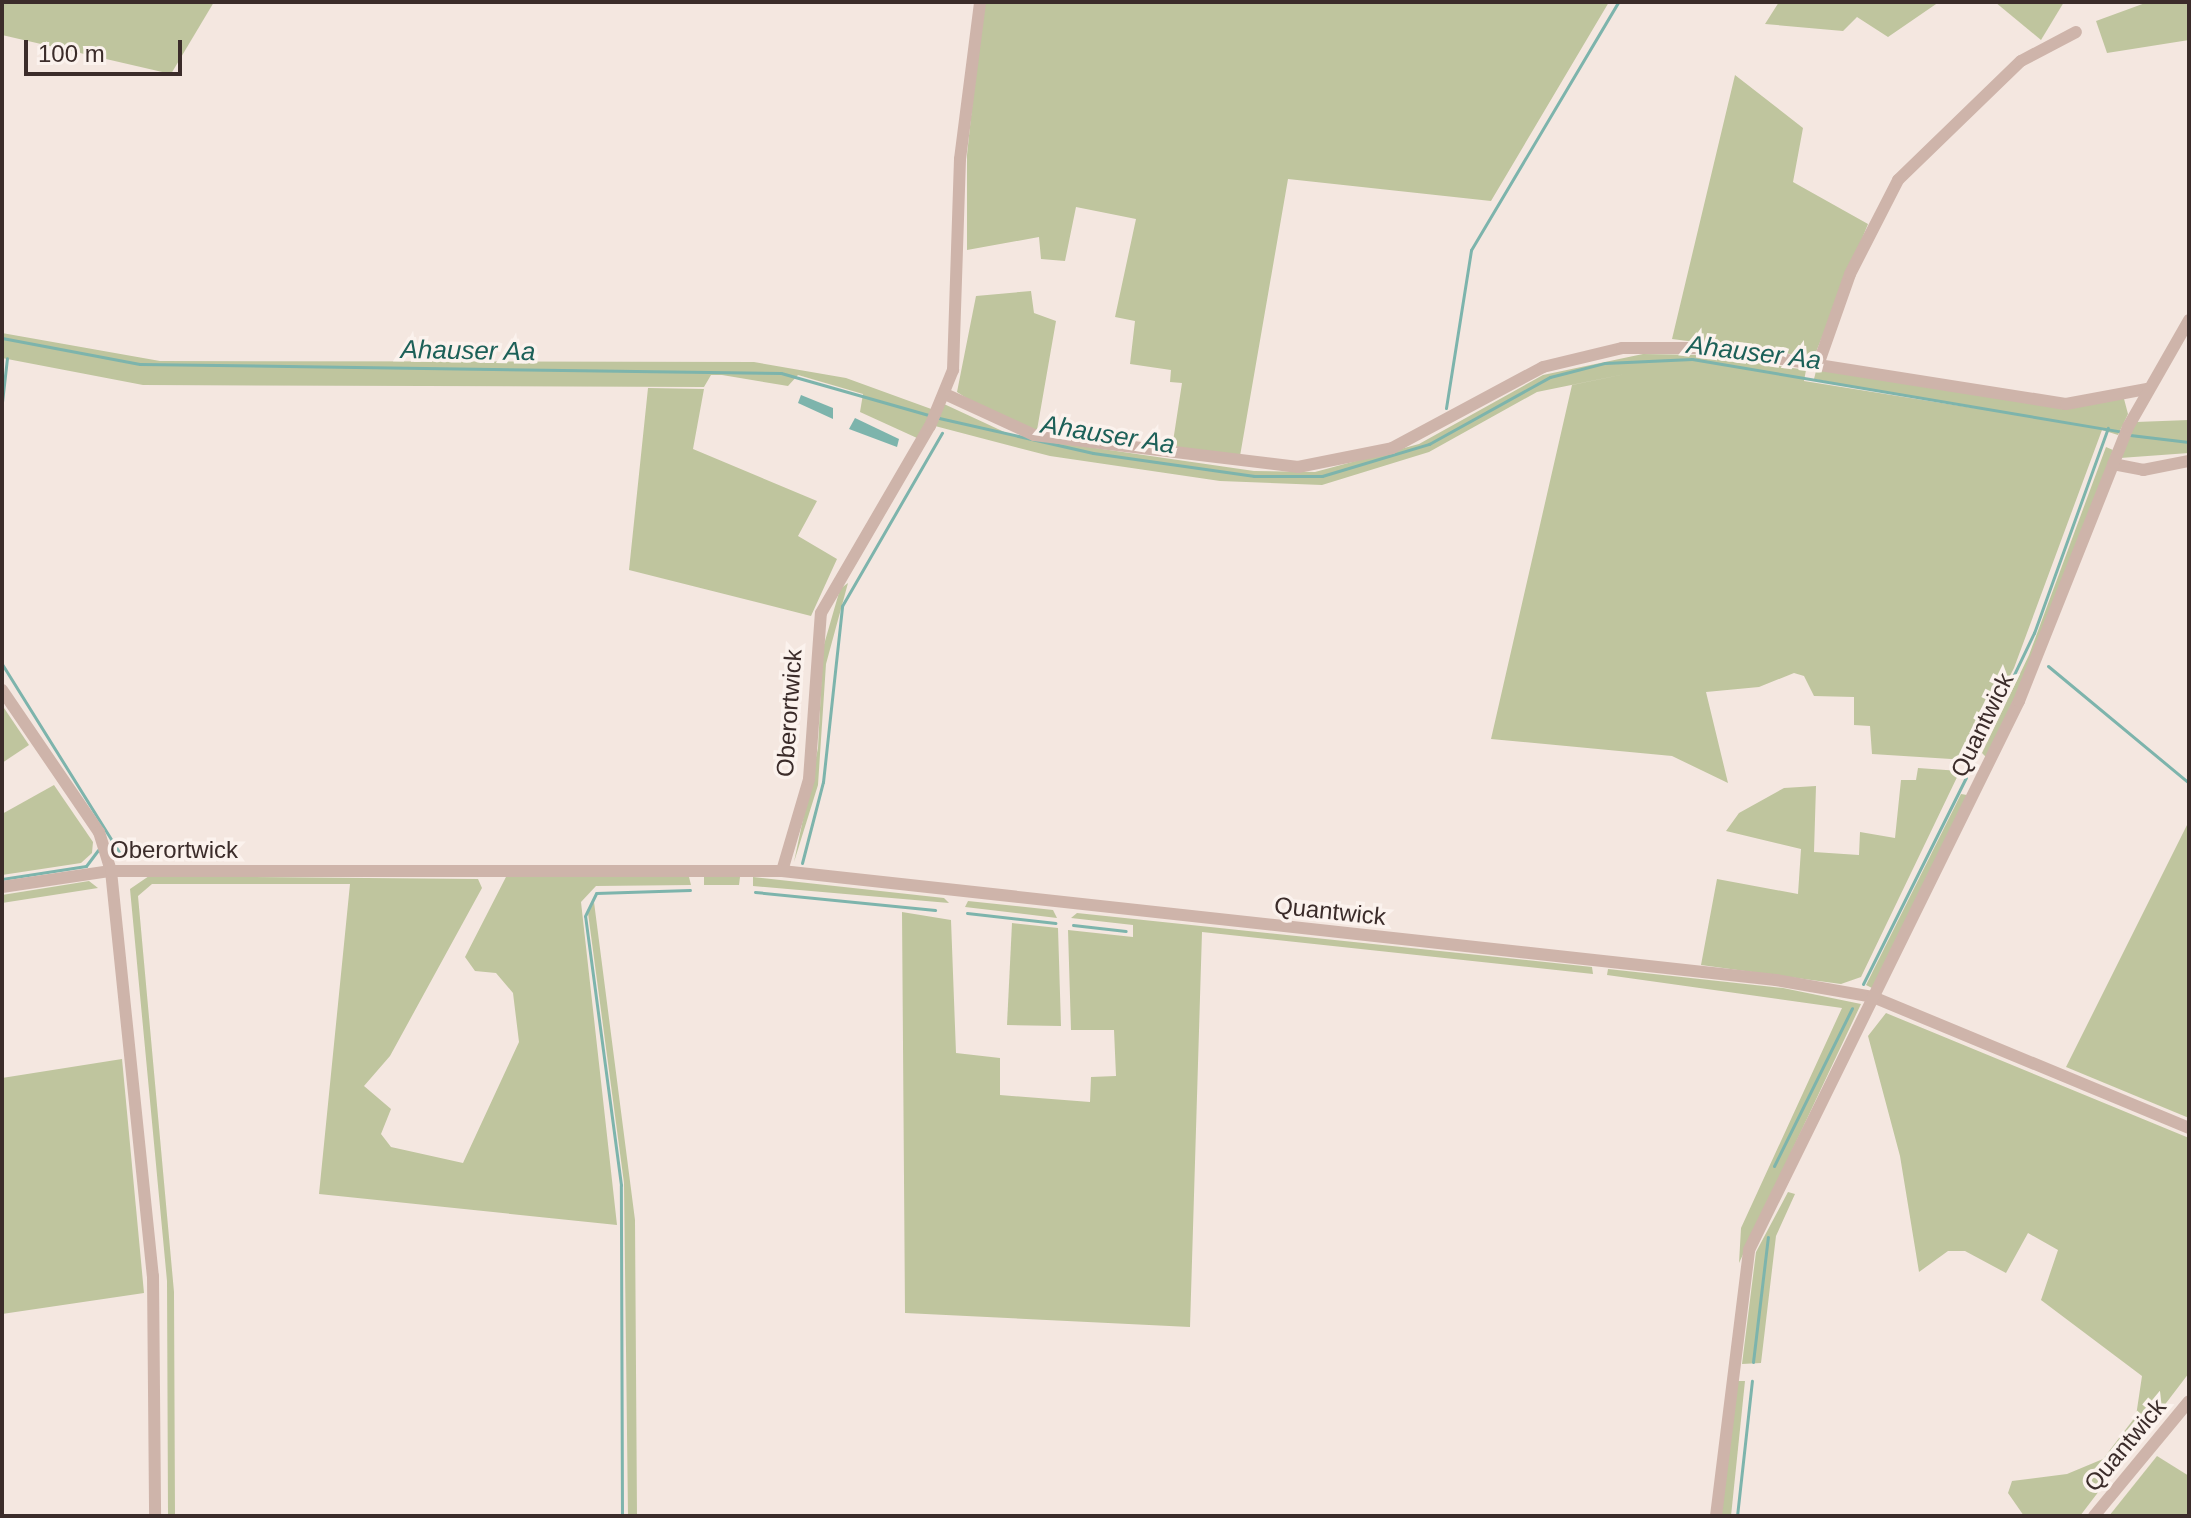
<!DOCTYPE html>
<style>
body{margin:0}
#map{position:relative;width:2191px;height:1518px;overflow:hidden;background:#f4e7e0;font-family:Helvetica,sans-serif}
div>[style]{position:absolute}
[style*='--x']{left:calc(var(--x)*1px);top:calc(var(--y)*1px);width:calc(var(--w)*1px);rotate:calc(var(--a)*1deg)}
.green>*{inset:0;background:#bfc59e}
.water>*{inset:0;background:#7db4ac}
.stream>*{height:3px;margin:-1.5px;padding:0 1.5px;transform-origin:1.5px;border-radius:1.5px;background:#7db4ac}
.street>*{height:12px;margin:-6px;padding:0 6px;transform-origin:6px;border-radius:6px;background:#ceb4aa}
span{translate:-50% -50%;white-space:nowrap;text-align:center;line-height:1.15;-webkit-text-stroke:7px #fbf2ed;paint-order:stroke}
.street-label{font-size:24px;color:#3b2c2a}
.water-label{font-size:26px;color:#1c6058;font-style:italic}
.frame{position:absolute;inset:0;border:4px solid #3b2c2a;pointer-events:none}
.scale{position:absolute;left:24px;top:40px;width:158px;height:36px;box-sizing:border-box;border:4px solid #3b2c2a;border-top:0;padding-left:10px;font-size:24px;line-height:28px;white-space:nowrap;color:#3b2c2a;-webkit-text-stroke:6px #fbf2ed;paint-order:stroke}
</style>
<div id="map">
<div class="green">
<i style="clip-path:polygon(2px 2px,214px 2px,171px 74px,2px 35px)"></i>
<i style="clip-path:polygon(983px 2px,1609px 2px,1491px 201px,1288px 179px,1240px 456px,1172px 448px,1182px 383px,1170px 382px,1171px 370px,1130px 364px,1135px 321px,1115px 317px,1136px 219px,1076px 207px,1065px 261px,1041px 259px,1039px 237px,967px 250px,967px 155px)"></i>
<i style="clip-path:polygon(1779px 2px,1939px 2px,1888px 37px,1857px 17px,1843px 31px,1765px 24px)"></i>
<i style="clip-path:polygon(1995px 2px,2064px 2px,2041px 40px)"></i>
<i style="clip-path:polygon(2148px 2px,2189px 2px,2189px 40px,2107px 53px,2096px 21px)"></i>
<i style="clip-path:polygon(1735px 75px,1803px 128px,1793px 182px,1868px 224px,1814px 357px,1672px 339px)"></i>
<i style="clip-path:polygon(1031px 291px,1034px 313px,1056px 321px,1037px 430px,991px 414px,957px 392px,976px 296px)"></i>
<i style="clip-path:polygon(2px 333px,160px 361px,754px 362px,846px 378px,934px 410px,917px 438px,860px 412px,863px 394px,798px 375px,788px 386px,722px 375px,711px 375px,704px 387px,143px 385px,2px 358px)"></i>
<i style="clip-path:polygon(1643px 354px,1707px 355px,1806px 370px,1804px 381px,1979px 409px,1814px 379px,1817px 367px,2066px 406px,2123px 395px,2128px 414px,2118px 435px,2102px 430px,2014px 668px,1967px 760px,1872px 754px,1870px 726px,1854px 725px,1854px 697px,1814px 696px,1804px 676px,1794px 673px,1759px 687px,1706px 692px,1728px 783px,1672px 756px,1491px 739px,1572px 385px,1635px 372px,1537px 392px,1429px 452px,1322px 485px,1220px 481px,1050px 456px,935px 426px,944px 404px,1013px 436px,1254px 471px,1315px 472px,1419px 444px,1543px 375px)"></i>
<i style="clip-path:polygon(648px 388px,704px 389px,693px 449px,817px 501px,798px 536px,837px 559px,811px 616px,629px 570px)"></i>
<i style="clip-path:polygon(2189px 420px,2189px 453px,2120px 458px,2136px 422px)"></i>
<i style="clip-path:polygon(2106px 447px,2113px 450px,2046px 629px,1987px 758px,1982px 753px,2029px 655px)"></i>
<i style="clip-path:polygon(848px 583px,826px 664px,818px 785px,794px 862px,818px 748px,823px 648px,840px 589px)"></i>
<i style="clip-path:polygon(2px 705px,29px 745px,2px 763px)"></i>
<i style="clip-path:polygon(1918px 768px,1960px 771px,1861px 977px,1841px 984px,1701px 965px,1717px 879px,1798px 894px,1801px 849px,1726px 831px,1739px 813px,1784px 788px,1816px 786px,1814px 852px,1859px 855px,1860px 832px,1895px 838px,1901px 780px,1916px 780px)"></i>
<i style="clip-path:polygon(54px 785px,93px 842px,92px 853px,81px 863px,2px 875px,2px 814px)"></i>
<i style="clip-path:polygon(1961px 794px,1967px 795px,1872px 988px,1866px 985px)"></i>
<i style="clip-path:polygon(2189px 821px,2189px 1118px,2066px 1067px)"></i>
<i style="clip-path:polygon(507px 875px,689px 877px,691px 885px,596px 886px,581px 902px,617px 1225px,319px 1194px,350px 884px,152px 884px,138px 896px,174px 1292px,175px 1516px,168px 1516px,167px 1281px,130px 889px,149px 876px,478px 879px,482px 888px,390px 1056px,364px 1086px,391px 1109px,381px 1134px,391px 1147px,463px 1163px,519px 1042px,513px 993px,496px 973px,475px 971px,465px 957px)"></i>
<i style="clip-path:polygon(704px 877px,740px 877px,739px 885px,704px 885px)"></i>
<i style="clip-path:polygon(753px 877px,944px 898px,949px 903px,753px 886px)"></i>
<i style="clip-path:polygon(89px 881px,98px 888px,2px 903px,2px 895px)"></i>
<i style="clip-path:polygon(968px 901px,1053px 910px,1057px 918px,965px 907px)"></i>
<i style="clip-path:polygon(594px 902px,635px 1220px,637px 1516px,628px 1516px,624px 1183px,588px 913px)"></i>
<i style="clip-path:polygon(902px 912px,951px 920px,956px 1053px,1000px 1058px,1000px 1095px,1090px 1102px,1091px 1077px,1116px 1076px,1114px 1030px,1071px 1030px,1068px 930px,1133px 937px,1133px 925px,1071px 918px,1077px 913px,1592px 967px,1593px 974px,1202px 932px,1190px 1327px,905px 1313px)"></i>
<i style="clip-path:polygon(1012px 923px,1058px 928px,1061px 1026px,1007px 1025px)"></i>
<i style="clip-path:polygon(1608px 969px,1783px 988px,1861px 1004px,1739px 1263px,1741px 1228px,1842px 1008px,1607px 975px)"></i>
<i style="clip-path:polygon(1886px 1013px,2189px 1138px,2189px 1373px,2080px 1516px,2024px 1516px,2008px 1493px,2012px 1481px,2067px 1474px,2103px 1459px,2136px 1416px,2142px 1376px,2041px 1300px,2058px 1250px,2028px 1233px,2006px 1273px,1965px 1251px,1948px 1251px,1919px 1272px,1900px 1156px,1868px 1036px)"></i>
<i style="clip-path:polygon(122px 1059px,144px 1293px,2px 1314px,2px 1078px)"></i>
<i style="clip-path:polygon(1788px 1192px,1795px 1194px,1776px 1236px,1761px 1363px,1742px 1364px,1756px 1252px)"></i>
<i style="clip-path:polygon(1736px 1381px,1745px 1381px,1731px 1516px,1721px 1516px)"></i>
<i style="clip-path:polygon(2157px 1456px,2189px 1476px,2189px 1516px,2109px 1516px)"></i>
</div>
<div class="water">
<i style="clip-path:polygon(801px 395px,833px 408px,833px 419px,798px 403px)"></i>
<i style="clip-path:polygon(855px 418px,899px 439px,897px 447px,849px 429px)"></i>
</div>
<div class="stream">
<i style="--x:2;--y:338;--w:140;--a:10.7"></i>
<i style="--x:140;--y:364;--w:641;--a:0.8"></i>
<i style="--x:781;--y:373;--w:157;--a:15.9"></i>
<i style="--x:2;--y:402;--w:44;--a:-83.5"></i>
<i style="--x:1446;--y:408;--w:160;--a:-81"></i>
<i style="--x:1471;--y:250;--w:288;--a:-59.3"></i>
<i style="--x:939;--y:418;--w:158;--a:12.8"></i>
<i style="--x:1093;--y:453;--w:163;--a:8.1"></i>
<i style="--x:1254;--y:476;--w:68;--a:0"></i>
<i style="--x:1322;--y:476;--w:112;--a:-16.7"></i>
<i style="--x:1429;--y:444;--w:138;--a:-29"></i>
<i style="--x:1550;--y:377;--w:57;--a:-14.3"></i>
<i style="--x:1605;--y:363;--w:87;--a:-2.6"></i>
<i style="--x:1692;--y:359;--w:437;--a:9.6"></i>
<i style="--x:2130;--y:435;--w:59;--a:6.8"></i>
<i style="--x:2;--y:664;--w:225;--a:58.1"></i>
<i style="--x:2048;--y:666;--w:183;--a:39.7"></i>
<i style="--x:1974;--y:758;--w:139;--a:-64.4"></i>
<i style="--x:2034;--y:633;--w:218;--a:-70.2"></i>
<i style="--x:802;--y:863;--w:84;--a:-75.5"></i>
<i style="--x:823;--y:782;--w:177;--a:-83.8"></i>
<i style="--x:842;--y:606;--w:200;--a:-60"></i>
<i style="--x:2;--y:879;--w:85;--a:-8.8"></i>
<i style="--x:86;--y:866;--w:20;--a:-53"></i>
<i style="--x:755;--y:892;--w:181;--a:5.7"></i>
<i style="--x:967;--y:913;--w:89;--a:6.5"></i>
<i style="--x:1073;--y:925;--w:53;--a:6.5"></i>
<i style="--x:1863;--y:984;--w:231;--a:-63.5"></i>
<i style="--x:1774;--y:1166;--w:176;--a:-63.7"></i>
<i style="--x:1753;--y:1362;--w:126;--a:-83.2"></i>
<i style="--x:622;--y:1516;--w:331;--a:-90.2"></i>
<i style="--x:621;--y:1185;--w:271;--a:-97.6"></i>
<i style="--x:585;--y:916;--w:25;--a:-64"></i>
<i style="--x:596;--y:893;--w:94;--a:-1.8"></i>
<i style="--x:1737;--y:1516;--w:136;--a:-83.7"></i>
</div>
<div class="street">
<i style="--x:1818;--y:365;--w:96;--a:-70.6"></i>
<i style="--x:1850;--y:274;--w:106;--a:-62.9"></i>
<i style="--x:1898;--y:180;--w:171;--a:-44.1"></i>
<i style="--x:2021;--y:61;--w:62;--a:-27.8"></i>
<i style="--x:945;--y:394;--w:98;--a:24.7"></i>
<i style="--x:1034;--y:435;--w:266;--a:6.9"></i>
<i style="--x:1298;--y:467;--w:96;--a:-11.4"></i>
<i style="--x:1392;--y:448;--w:171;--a:-28.2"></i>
<i style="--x:1543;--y:367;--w:81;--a:-13.5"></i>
<i style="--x:1622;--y:348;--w:90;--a:0"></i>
<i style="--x:1712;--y:348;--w:358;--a:9"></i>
<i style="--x:2066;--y:404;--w:81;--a:-10.6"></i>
<i style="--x:2113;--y:464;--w:31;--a:11"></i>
<i style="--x:2143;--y:470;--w:47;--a:-11.1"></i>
<i style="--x:2;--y:690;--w:172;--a:55.7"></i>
<i style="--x:99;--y:832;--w:41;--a:72.9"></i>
<i style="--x:111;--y:871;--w:407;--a:84.1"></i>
<i style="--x:153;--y:1276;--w:240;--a:89.5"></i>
<i style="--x:782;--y:871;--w:96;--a:-73.6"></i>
<i style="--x:809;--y:779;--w:166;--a:-85.9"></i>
<i style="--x:821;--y:613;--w:216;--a:-59.8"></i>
<i style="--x:930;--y:426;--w:61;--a:-67.7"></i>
<i style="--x:953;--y:370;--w:211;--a:-88.1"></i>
<i style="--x:960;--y:159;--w:158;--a:-82.7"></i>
<i style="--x:2;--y:887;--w:110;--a:-8.4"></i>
<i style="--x:111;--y:871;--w:671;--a:0"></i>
<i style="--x:782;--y:871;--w:1000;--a:6.26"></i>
<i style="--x:1776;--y:980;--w:98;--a:9.9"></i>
<i style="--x:1873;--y:997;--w:342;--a:22.5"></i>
<i style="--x:1716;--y:1516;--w:268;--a:-82.9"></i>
<i style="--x:1749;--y:1250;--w:612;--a:-63.81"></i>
<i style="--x:2019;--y:701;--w:295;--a:-68.3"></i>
<i style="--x:2128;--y:427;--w:123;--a:-60.3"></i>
<i style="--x:2094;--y:1516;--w:149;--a:-50.4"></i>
</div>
<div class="street-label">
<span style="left:789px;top:713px;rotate:-86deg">Oberortwick</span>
<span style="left:1982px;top:725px;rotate:-64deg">Quantwick</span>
<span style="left:174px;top:850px">Oberortwick</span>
<span style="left:1330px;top:911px;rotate:6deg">Quantwick</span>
<span style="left:2125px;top:1445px;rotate:-50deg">Quantwick</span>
</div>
<div class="water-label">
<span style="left:468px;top:351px;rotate:1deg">Ahauser Aa</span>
<span style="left:1754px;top:353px;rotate:7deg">Ahauser Aa</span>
<span style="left:1108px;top:435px;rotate:9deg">Ahauser Aa</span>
</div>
<div class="frame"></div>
<div class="scale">100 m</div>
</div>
